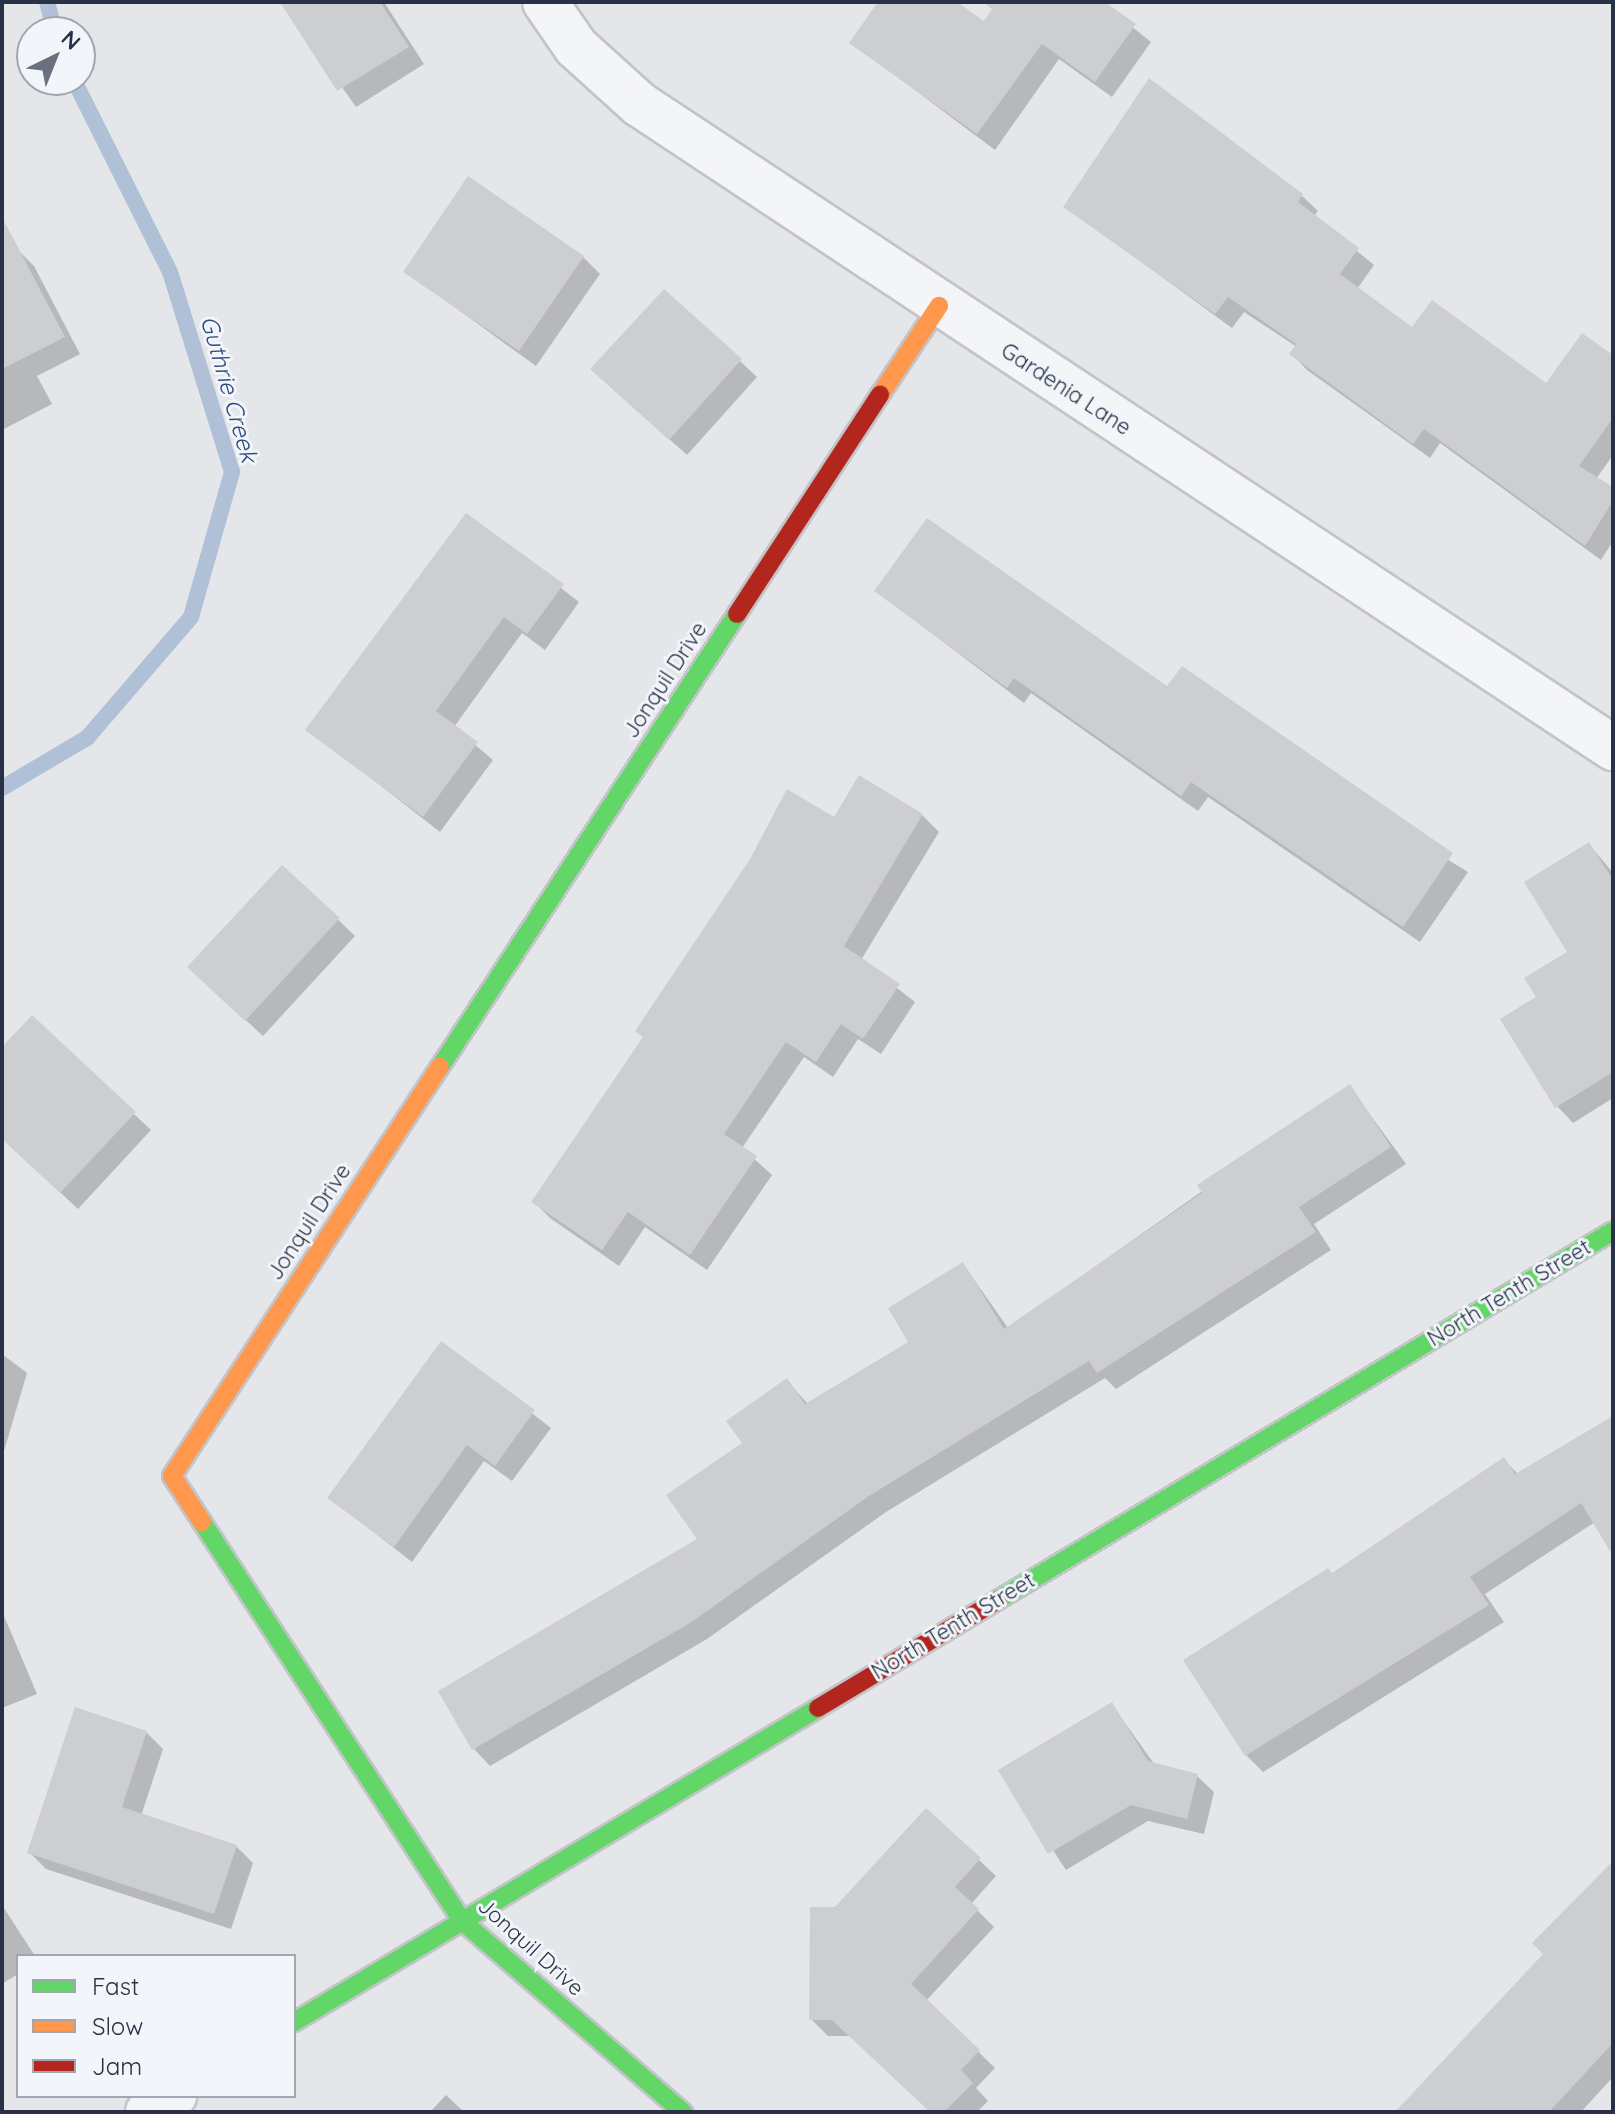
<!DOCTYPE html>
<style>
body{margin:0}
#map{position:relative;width:1615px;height:2114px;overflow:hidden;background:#e4e6ea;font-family:Quicksand,sans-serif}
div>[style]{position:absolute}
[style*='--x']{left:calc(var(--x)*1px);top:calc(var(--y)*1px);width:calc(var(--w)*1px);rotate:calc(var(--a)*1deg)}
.shadow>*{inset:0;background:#0003}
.stream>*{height:16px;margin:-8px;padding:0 8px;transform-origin:8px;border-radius:8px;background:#b0c0d7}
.building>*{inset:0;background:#cdced2}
.roads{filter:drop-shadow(2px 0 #c2c4c8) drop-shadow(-2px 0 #c2c4c8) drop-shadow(0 2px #c2c4c8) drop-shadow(0 -2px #c2c4c8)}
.street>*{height:44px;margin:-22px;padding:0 22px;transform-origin:22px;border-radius:22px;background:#f4f5f7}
.fast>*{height:18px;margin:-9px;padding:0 9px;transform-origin:9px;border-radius:9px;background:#63d668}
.slow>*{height:18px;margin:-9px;padding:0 9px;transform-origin:9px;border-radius:9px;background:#ff974d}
.jam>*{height:18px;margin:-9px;padding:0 9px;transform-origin:9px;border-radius:9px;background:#b3261e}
span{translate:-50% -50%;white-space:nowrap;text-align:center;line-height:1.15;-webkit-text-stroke:6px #f2f5f9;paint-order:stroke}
.street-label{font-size:22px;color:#283146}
.water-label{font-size:24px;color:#2e4c7f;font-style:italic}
.frame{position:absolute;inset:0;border:4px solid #283146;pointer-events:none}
.legend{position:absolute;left:16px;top:1954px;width:280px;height:144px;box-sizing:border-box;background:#f2f5f9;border:2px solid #a1a7b1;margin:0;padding:10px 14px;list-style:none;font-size:24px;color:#283146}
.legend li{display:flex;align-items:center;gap:16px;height:40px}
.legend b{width:40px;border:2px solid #a1a7b1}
.north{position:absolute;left:16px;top:16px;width:80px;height:80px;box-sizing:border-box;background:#f2f5f9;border:2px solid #a1a7b1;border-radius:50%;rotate:43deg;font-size:22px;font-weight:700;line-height:32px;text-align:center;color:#283146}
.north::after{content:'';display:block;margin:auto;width:28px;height:36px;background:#6a707f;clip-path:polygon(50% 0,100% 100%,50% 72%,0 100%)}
</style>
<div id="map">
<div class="shadow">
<i style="clip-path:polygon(282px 2px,384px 2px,424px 64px,356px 107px)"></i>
<i style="clip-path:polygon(880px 2px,953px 2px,984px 24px,1000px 2px,1101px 2px,1151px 42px,1112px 97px,1059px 59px,995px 150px,851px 42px)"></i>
<i style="clip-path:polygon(1302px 196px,1318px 211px,1314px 216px,1374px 265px,1357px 289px,1413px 330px,1547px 386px,1613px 358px,1613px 455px,1596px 479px,1613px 490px,1613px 541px,1601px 560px,1440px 443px,1430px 458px,1307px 370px,1292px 354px,1297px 347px,1244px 312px,1232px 328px,1066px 207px)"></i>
<i style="clip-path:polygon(17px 249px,34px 266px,80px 354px,37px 376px,52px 404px,2px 430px,2px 257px)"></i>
<i style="clip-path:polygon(583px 257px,600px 274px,536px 366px,405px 271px)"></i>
<i style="clip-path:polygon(665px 291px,757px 377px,687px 455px,610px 386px)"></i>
<i style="clip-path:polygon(467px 515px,579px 602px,545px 650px,522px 633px,454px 727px,493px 760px,440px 832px,308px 729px)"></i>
<i style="clip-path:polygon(876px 591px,1168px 689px,1468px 872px,1420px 942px,1208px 797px,1198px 811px,1031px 693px,1024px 703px)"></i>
<i style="clip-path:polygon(922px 815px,939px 832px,861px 960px,915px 1002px,881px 1054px,858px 1039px,833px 1077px,804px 1057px,742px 1148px,772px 1175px,707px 1270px,645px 1227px,619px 1266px,550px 1218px,534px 1202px,835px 819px)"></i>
<i style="clip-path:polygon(1589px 844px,1613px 873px,1613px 1098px,1573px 1123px,1557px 1106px,1539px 998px,1570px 952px)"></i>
<i style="clip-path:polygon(283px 867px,355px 936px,263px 1036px,206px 983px)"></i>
<i style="clip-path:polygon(32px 1018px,151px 1130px,78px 1209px,2px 1138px,2px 1050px)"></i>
<i style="clip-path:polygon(1350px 1087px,1406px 1164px,1314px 1224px,1331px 1250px,1116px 1389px,1105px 1378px,886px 1512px,707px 1639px,490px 1766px,474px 1749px,700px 1540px,744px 1444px,787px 1381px,808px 1404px,911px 1342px,963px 1264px,1008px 1328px)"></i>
<i style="clip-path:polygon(442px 1344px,551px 1428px,512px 1481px,484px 1461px,412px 1562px,330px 1498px)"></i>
<i style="clip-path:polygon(2px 1354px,27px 1373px,2px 1458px)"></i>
<i style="clip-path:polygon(1613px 1418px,1613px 1548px,1595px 1522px,1485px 1594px,1504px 1622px,1263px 1772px,1246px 1755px,1332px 1575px,1504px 1460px,1519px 1475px)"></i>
<i style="clip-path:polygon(2px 1611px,37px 1694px,2px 1708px)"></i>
<i style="clip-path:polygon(1112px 1705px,1155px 1765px,1197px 1776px,1214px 1792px,1204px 1834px,1148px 1821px,1066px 1870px,1001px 1771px)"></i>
<i style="clip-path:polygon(146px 1732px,163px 1749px,141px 1816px,236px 1846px,253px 1863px,231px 1929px,46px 1869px,29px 1852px)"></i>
<i style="clip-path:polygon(979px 1860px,996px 1876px,971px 1904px,994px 1927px,926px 2001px,995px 2068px,976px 2088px,988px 2101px,977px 2112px,932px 2112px,851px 2036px,828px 2036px,811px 2019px,836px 1909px)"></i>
<i style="clip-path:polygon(1613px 1864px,1613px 2077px,1581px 2112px,1398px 2112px,1546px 1954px)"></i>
<i style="clip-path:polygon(2px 1905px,35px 1956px,18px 1956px,18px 1974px,2px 1984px)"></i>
<i style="clip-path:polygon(446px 2095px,464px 2112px,430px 2112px)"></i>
</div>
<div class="stream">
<i style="--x:47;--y:2;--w:31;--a:75"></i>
<i style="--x:2;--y:788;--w:99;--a:-30.5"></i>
<i style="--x:87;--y:738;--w:160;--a:-49.3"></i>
<i style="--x:191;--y:617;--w:151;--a:-74.2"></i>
<i style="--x:232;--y:472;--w:209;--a:-107.2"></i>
<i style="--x:170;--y:272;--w:215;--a:-116.6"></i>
</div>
<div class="building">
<i style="clip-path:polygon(280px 2px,380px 2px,409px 47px,337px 91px)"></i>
<i style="clip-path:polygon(878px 2px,957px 2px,984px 21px,992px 9px,983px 2px,1105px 2px,1136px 24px,1095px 82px,1042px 44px,977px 134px,849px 43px)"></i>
<i style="clip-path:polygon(1149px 78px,1303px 194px,1298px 202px,1359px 248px,1340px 274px,1412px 327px,1432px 300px,1546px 383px,1582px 333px,1613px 355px,1613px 418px,1579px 466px,1613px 487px,1613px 501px,1585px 546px,1424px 429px,1413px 444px,1289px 354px,1296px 344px,1228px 297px,1215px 314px,1063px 207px)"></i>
<i style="clip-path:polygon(468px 176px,584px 256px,519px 351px,403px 272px)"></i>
<i style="clip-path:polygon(2px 217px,65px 337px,2px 369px)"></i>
<i style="clip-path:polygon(664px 289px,742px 359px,669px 440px,590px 369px)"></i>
<i style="clip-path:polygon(466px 513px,564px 584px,527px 634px,504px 617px,436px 711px,478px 742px,423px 817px,305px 730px)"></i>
<i style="clip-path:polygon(927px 518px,1167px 686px,1182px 666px,1453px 853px,1403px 927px,1191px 782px,1181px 796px,1014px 678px,1007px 688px,874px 591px)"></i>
<i style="clip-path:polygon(859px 775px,923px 814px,844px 946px,900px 984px,863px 1039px,841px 1024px,816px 1062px,786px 1042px,724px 1134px,757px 1156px,690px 1255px,628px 1212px,602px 1250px,531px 1202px,643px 1037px,635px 1031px,750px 859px,787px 789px,834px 817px)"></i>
<i style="clip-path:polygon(1589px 842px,1613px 880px,1613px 1072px,1555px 1108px,1500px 1019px,1536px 997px,1524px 978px,1567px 952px,1524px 882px)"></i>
<i style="clip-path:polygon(282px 865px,340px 918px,245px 1021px,187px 967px)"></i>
<i style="clip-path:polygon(32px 1015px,136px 1112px,60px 1193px,2px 1139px,2px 1047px)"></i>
<i style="clip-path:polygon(1350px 1084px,1391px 1147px,1299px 1207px,1316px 1232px,1097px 1373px,1089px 1361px,869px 1496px,690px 1623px,472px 1750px,438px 1691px,697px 1539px,666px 1495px,742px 1443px,726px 1421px,787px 1378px,805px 1404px,908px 1342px,888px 1308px,963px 1262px,1004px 1329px,1202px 1193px,1197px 1185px)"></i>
<i style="clip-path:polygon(441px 1341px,535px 1410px,495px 1466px,467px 1445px,394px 1547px,327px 1498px)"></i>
<i style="clip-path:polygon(1613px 1416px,1613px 1556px,1581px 1503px,1470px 1577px,1489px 1605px,1245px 1756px,1183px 1660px,1328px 1568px,1332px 1573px,1504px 1457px,1515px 1474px)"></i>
<i style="clip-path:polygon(1112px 1702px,1148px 1761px,1198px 1774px,1187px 1819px,1131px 1805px,1048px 1854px,998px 1770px)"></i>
<i style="clip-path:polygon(75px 1707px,147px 1731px,122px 1807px,237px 1845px,214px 1914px,27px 1853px)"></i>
<i style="clip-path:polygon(926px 1808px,981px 1858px,955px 1887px,979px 1909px,911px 1984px,980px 2050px,961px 2070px,973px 2083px,944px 2112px,930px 2112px,832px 2020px,809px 2020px,810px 1907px,835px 1907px)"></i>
<i style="clip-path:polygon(1613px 1861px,1613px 2043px,1549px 2112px,1395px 2112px,1543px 1954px,1532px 1943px)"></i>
</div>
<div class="roads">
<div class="street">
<i style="--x:545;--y:2;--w:55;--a:55.4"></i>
<i style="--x:576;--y:47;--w:85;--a:42.1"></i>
<i style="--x:639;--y:104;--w:1168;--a:33.47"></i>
<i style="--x:148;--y:2112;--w:31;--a:-32"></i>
</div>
<div class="fast">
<i style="--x:440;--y:1067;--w:542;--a:-56.75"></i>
<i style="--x:202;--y:1522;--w:475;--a:56.9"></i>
<i style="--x:461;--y:1920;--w:294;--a:40.9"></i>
<i style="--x:998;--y:1600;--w:717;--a:-30.96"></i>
<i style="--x:294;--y:2022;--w:611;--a:-30.93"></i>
</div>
<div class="slow">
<i style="--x:880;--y:395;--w:107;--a:-56.5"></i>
<i style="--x:202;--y:1522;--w:55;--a:-123.1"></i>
<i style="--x:172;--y:1476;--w:489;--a:-56.8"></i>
</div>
<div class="jam">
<i style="--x:737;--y:614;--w:262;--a:-56.9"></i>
<i style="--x:818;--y:1708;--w:210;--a:-31"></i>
</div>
</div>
<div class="street-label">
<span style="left:1066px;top:389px;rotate:33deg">Gardenia Lane</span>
<span style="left:665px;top:680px;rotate:-57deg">Jonquil Drive</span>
<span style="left:309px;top:1222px;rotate:-57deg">Jonquil Drive</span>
<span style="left:1509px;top:1293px;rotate:-31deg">North Tenth Street</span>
<span style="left:953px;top:1626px;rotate:-31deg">North Tenth Street</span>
<span style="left:531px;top:1947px;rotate:42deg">Jonquil Drive</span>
</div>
<div class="water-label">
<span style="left:229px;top:389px;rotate:74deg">Guthrie Creek</span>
</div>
<div class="frame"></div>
<ul class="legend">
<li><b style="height:10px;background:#63d668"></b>Fast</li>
<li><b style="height:10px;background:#ff974d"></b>Slow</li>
<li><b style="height:10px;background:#b3261e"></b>Jam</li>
</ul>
<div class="north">N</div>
</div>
